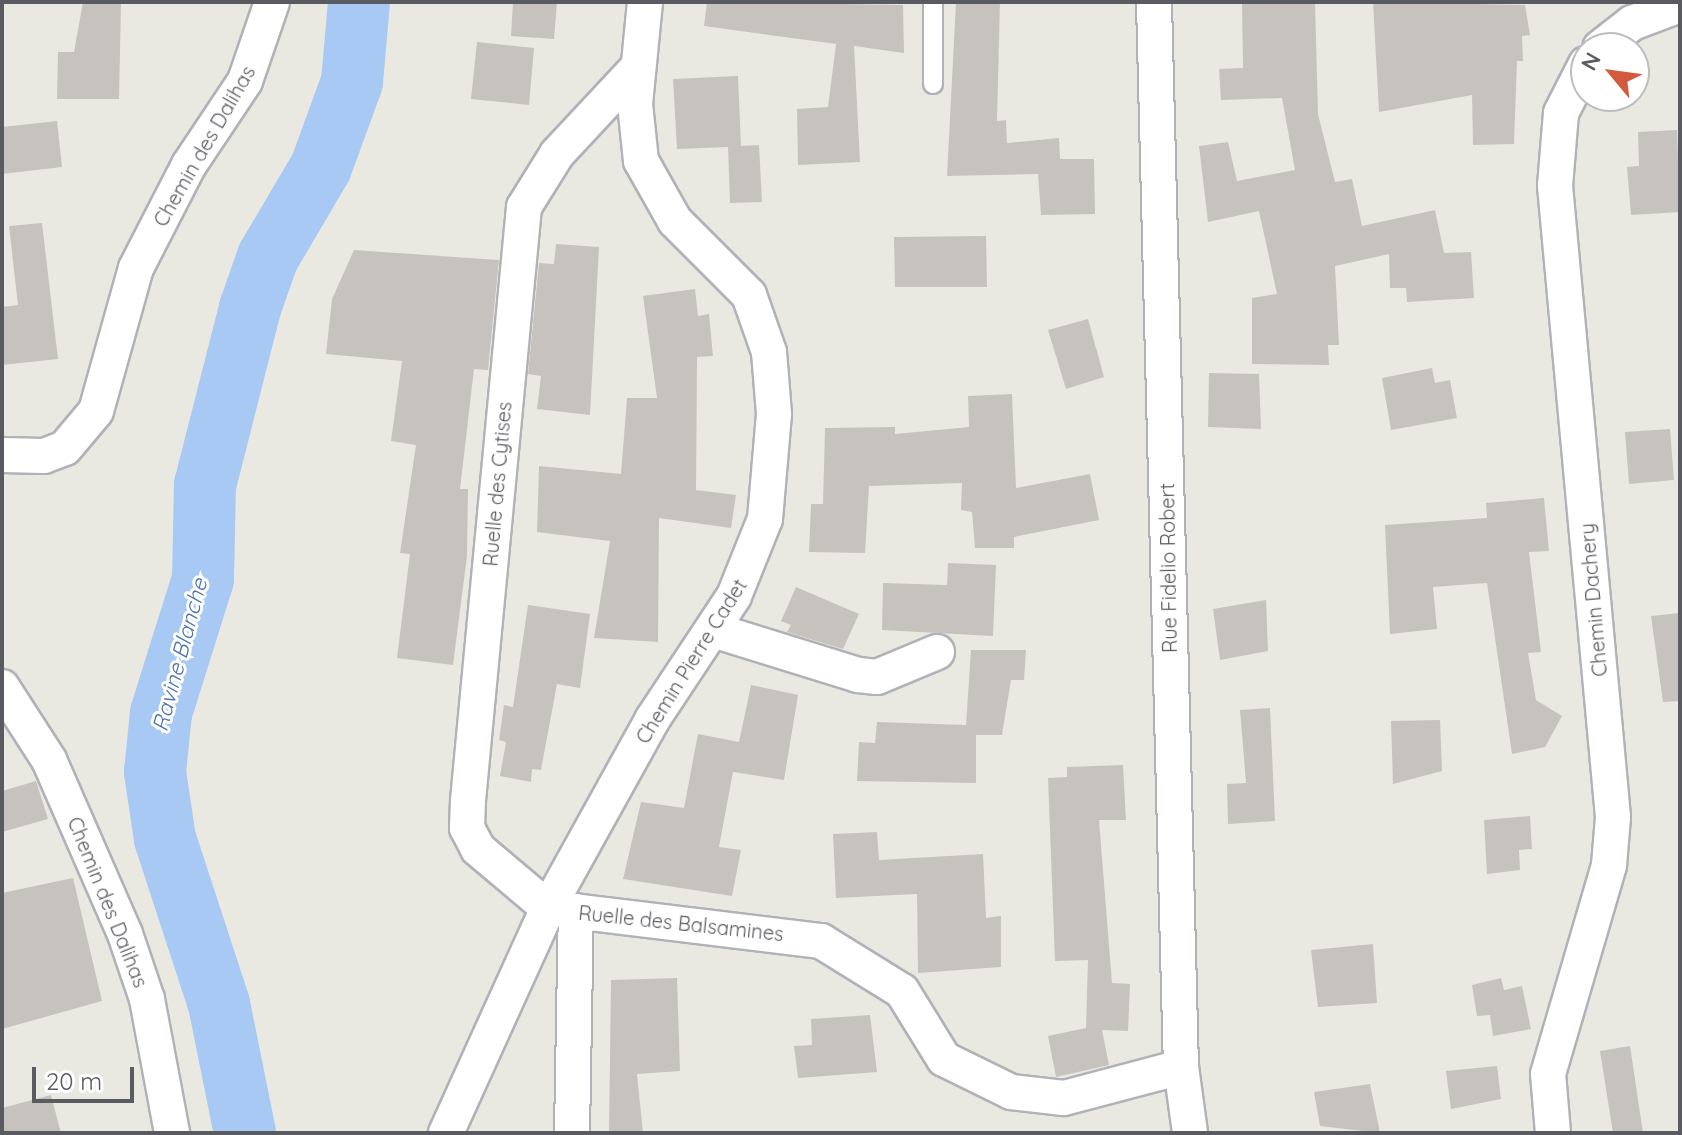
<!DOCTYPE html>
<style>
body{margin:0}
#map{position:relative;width:1682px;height:1135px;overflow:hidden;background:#eae9e1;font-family:Quicksand,sans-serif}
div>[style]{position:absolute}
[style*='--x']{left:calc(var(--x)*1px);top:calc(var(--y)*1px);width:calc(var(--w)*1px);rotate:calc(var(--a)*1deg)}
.river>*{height:62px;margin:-31px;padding:0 31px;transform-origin:31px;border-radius:31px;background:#a7c9f3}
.building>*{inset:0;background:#c6c3be}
.roads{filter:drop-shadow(2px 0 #b1b2b7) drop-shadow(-2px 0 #b1b2b7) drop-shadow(0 2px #b1b2b7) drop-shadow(0 -2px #b1b2b7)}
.lane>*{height:18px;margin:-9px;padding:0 9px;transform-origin:9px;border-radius:9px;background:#fff}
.street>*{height:34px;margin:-17px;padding:0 17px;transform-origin:17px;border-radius:17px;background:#fff}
span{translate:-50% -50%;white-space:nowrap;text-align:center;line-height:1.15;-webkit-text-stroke:6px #fff;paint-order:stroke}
.street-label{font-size:20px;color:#595b60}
.water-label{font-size:22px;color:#4e73b2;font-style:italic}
.frame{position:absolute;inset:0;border:4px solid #595b60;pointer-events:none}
.north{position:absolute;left:1570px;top:32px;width:80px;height:80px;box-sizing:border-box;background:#fff;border:2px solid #bdbdbf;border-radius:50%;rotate:299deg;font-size:22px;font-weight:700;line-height:32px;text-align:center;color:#595b60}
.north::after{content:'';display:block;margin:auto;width:28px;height:36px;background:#d25b3e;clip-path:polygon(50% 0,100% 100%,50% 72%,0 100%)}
.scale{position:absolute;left:32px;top:1067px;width:102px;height:36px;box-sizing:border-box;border:4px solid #595b60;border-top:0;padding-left:10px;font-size:24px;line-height:28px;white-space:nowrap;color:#595b60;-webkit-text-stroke:6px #fff;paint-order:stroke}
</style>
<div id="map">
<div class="river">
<i style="--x:245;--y:1133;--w:132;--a:-101.4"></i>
<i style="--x:219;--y:1004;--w:174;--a:-108.1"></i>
<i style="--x:165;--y:839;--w:68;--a:-98.5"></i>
<i style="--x:155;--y:772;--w:59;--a:-84.2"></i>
<i style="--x:161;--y:713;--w:140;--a:-72.6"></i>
<i style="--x:203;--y:579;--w:94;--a:-88.8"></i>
<i style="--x:205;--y:485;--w:183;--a:-75.7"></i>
<i style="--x:250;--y:308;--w:54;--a:-70.6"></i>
<i style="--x:268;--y:257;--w:104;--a:-59.5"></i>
<i style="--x:321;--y:167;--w:90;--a:-70"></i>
<i style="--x:352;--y:82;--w:80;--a:-85"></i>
</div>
<div class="building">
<i style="clip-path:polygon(83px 2px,121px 2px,119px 99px,57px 99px,58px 52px,74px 52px)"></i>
<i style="clip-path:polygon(513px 2px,557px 2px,554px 39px,511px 36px)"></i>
<i style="clip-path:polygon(707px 2px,903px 5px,904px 53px,854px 46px,860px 162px,798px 165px,797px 109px,828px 107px,836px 44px,704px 26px)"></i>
<i style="clip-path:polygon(956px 2px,1000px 2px,997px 121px,1006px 120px,1007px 143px,1059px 138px,1060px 159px,1094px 159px,1095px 214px,1041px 215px,1038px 174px,947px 176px)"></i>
<i style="clip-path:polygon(1242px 2px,1315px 2px,1318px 114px,1335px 182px,1352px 179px,1362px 226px,1435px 210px,1444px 253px,1471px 252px,1474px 298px,1407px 302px,1406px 288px,1390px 288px,1389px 254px,1335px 266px,1339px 345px,1328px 345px,1329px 365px,1252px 364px,1252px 298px,1277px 294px,1259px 211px,1208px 222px,1199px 146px,1228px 142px,1237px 181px,1295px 170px,1282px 98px,1221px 100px,1219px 69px,1243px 68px)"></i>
<i style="clip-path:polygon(1373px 2px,1525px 5px,1530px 35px,1522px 36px,1523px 61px,1517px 61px,1514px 144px,1473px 145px,1472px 95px,1379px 112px)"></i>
<i style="clip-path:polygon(477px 42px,534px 48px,529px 105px,471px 99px)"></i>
<i style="clip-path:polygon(738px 76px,741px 146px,759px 145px,762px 202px,730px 203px,728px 147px,677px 149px,673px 79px)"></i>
<i style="clip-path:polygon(57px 121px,62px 167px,2px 174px,2px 127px)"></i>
<i style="clip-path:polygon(1677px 130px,1680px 212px,1631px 215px,1627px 167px,1639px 166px,1638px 132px)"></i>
<i style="clip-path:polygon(42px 223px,58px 359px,2px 365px,2px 307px,18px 305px,9px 226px)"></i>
<i style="clip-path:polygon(986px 236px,987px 287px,895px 287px,894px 237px)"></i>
<i style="clip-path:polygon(556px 244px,599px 247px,590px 415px,537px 409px,541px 376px,528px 374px,539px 263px,554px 264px)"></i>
<i style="clip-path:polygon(354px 250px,499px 260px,488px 370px,474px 369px,460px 489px,468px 489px,467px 556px,453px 665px,397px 658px,410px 554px,400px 553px,416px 445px,391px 441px,402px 361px,326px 354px,332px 299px)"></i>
<i style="clip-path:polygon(695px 289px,698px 316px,709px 314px,713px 356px,697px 357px,696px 490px,736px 495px,731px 528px,659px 518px,658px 642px,594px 638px,610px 541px,537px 532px,539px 466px,621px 474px,627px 398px,657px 398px,643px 296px)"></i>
<i style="clip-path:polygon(1088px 319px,1104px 377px,1066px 389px,1048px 330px)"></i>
<i style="clip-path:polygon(1432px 368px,1435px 383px,1450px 380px,1457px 418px,1391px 430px,1382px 378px)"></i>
<i style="clip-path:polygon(1209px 373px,1259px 374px,1261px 429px,1208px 427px)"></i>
<i style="clip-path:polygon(1012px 394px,1016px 488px,1090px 474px,1099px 520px,1014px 537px,1014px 548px,975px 548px,972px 512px,961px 510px,962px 483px,869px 486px,865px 553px,809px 552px,811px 504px,823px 504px,825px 428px,895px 427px,895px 434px,969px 427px,968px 396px)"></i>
<i style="clip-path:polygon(1670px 429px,1674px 480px,1629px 484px,1625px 432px)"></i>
<i style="clip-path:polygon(1544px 498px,1549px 551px,1529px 552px,1541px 652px,1528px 653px,1536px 700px,1562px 716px,1545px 747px,1512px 754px,1487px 583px,1433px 587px,1437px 629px,1390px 634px,1385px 525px,1487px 518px,1486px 503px)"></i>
<i style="clip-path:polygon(948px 563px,996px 565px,993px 636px,882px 630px,883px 583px,947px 585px)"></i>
<i style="clip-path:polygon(796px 587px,859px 614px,843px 649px,787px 632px,791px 625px,781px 621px)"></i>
<i style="clip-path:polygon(1266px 600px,1268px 651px,1220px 660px,1213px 609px)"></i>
<i style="clip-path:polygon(528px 605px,590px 614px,580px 688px,557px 684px,541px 770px,532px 769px,531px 782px,500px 776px,506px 742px,499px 740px,504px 705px,513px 707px)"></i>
<i style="clip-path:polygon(1680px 613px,1680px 701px,1663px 702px,1651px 616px)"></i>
<i style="clip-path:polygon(971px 650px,1026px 650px,1024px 680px,1011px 680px,1002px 735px,976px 735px,976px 783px,857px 781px,859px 742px,875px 743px,877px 722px,966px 725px)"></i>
<i style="clip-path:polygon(751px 685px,798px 695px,784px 780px,733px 772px,719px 847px,741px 850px,732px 896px,623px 879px,641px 802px,684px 808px,698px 734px,739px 742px)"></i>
<i style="clip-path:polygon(1270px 708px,1275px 821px,1228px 824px,1227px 784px,1246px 783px,1240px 710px)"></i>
<i style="clip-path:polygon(1440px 720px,1442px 771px,1393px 784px,1391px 721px)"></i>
<i style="clip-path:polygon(1123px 765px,1126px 820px,1099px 820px,1112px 983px,1130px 984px,1128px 1031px,1102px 1030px,1109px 1065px,1056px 1077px,1048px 1036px,1086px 1028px,1088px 960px,1055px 961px,1048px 778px,1067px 777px,1067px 767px)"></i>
<i style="clip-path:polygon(36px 781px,48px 819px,2px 832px,2px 791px)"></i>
<i style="clip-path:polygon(1530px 816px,1532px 849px,1519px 850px,1520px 870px,1487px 874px,1484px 820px)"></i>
<i style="clip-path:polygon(877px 832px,879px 860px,983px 854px,986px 918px,1001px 916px,1001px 967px,918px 973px,917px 894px,836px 898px,833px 834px)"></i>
<i style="clip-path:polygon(73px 878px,102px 1001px,2px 1029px,2px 893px)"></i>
<i style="clip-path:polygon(1373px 944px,1377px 1003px,1318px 1007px,1311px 950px)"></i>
<i style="clip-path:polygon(677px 978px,680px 1071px,637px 1074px,643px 1133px,609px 1133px,611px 980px)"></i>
<i style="clip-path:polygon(1501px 978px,1504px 990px,1522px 986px,1531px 1029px,1493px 1036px,1490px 1015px,1477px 1016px,1472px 985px)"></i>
<i style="clip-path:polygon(870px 1015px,877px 1072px,798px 1078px,794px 1046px,812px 1045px,811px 1019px)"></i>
<i style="clip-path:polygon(1630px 1046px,1643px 1133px,1613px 1133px,1600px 1051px)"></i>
<i style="clip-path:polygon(1497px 1066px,1501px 1099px,1451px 1109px,1446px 1071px)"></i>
<i style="clip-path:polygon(1370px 1084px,1380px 1133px,1320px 1126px,1314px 1092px)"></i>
<i style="clip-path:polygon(51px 1095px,61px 1133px,2px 1133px,2px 1108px)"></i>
</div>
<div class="roads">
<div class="lane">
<i style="--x:933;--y:84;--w:82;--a:-90"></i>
</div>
<div class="street">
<i style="--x:1154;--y:2;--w:1065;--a:88.55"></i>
<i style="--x:1181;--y:1067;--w:67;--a:82.2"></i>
<i style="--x:1600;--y:48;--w:41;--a:-38"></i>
<i style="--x:1632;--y:23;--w:51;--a:-20.6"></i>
<i style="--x:638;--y:67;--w:119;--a:133"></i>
<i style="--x:557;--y:154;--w:62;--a:121.9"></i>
<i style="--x:524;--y:207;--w:596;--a:95.39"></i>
<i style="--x:468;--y:800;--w:28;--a:92"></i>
<i style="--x:467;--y:828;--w:24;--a:62"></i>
<i style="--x:478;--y:849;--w:92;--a:40.1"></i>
<i style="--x:548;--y:908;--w:275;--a:6.9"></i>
<i style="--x:821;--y:941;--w:95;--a:31.7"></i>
<i style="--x:902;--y:991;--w:80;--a:58.3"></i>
<i style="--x:944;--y:1059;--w:75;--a:26.2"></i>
<i style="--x:1011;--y:1092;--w:53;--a:6.5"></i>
<i style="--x:1064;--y:1098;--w:121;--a:-14.8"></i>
<i style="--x:2;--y:455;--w:42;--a:1.4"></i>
<i style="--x:44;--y:456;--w:22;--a:-21"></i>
<i style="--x:65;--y:448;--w:48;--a:-50"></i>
<i style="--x:96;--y:411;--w:148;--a:-74.4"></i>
<i style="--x:136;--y:268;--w:116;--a:-62.8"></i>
<i style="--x:189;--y:165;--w:101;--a:-56.3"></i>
<i style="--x:245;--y:81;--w:83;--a:-71.1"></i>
<i style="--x:713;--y:630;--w:152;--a:17.2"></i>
<i style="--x:858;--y:675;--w:19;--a:6"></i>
<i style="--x:877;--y:677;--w:65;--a:-22.6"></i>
<i style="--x:2;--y:687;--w:87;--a:57.2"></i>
<i style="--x:49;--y:760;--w:190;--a:66.4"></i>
<i style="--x:125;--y:934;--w:69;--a:71.3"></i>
<i style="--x:147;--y:999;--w:136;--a:79.4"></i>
<i style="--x:446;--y:1133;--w:247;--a:-65.6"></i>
<i style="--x:548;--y:908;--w:215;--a:-61"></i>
<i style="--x:652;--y:720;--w:149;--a:-56.5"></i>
<i style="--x:734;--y:596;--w:83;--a:-68.1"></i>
<i style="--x:765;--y:519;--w:105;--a:-85.1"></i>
<i style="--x:774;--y:414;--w:62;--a:-94.6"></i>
<i style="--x:769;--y:352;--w:60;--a:-109.3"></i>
<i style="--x:749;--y:295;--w:105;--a:-135"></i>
<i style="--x:675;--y:221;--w:69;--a:-119.5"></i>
<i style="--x:641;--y:161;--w:57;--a:-96"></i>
<i style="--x:635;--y:104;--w:102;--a:-84.4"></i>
<i style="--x:572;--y:1133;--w:222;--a:-89"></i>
<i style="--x:1553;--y:1133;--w:59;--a:-94.8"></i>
<i style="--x:1548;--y:1074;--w:218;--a:-73.7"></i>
<i style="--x:1609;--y:865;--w:48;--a:-85.2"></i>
<i style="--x:1613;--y:817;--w:634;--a:-95.25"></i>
<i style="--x:1555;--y:186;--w:73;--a:-85.3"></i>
<i style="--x:1561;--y:113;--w:55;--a:-63"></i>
</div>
</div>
<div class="street-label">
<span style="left:204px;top:146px;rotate:-60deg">Chemin des Dalihas</span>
<span style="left:497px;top:484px;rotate:-85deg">Ruelle des Cytises</span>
<span style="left:1168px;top:568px;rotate:-91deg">Rue Fidelio Robert</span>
<span style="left:1593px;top:600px;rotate:-95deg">Chemin Dachery</span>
<span style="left:691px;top:661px;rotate:-58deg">Chemin Pierre Cadet</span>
<span style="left:108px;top:902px;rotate:68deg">Chemin des Dalihas</span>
<span style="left:681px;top:923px;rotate:6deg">Ruelle des Balsamines</span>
</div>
<div class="water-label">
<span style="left:180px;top:655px;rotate:-75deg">Ravine Blanche</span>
</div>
<div class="frame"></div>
<div class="north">N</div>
<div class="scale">20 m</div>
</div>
